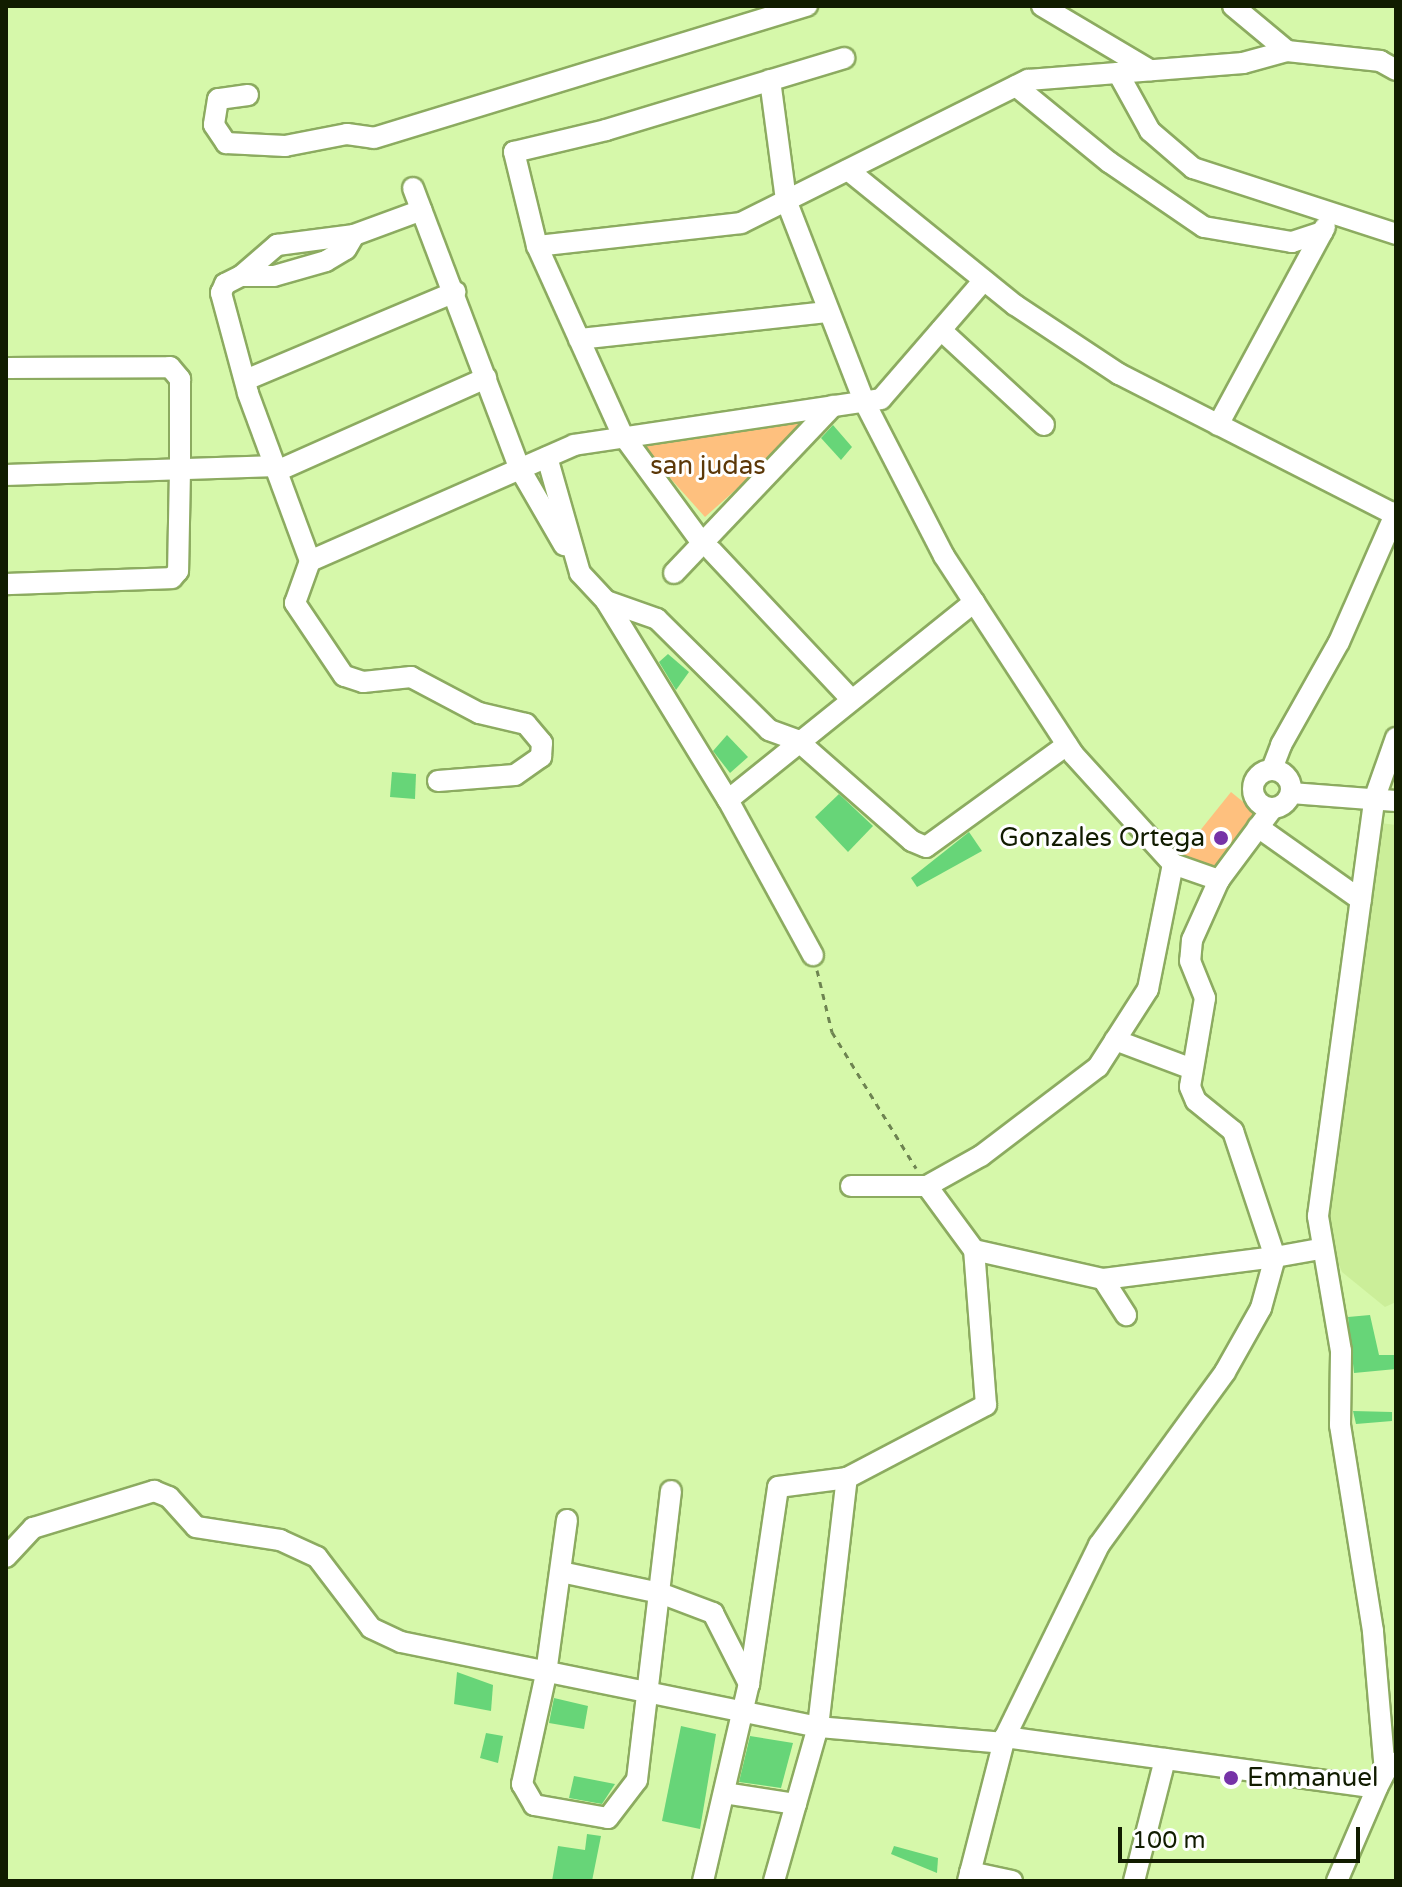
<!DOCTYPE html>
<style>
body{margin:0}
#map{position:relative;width:1402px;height:1887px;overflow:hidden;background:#d6f8aa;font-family:"Varela Round",sans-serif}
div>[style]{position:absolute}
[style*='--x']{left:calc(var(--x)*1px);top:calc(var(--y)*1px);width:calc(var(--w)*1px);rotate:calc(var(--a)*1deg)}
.built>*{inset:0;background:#cbee99}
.green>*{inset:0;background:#fec07e}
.building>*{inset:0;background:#67d578}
.path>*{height:3px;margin-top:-1.5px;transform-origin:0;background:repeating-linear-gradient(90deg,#6e8451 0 6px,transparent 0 12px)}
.roads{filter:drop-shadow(2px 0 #8cab60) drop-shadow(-2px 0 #8cab60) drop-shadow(0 2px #8cab60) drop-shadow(0 -2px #8cab60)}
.minor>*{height:20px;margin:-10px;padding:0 10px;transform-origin:10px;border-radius:10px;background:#fff}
.minor>.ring{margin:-10px;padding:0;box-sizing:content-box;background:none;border:20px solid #fff;border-radius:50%}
.dots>*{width:22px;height:22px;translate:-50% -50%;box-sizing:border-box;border:4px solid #fff;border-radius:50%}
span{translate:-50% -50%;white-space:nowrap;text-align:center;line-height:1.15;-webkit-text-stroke:6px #fff;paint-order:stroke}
.park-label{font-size:26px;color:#5c3808}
.poi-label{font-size:26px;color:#111c00}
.right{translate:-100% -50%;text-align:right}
.left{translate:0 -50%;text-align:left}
.frame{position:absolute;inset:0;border:8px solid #111c00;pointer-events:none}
.scale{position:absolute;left:1118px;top:1827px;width:242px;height:36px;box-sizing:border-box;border:4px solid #111c00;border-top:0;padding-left:10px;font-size:24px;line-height:28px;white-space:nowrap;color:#111c00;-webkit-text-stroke:6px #fff;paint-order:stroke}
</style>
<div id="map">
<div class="built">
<i style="clip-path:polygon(1380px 823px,1396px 825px,1396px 1302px,1385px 1307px,1342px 1272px,1318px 1216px)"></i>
</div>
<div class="green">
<i style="clip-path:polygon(829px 407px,705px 517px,635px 439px)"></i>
<i style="clip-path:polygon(1231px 792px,1263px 818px,1211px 876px,1174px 863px)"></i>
</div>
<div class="building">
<i style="clip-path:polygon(833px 425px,852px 447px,841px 460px,821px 438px)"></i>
<i style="clip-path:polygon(668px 654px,689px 672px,676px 690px,659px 662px)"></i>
<i style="clip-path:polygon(727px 735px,748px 757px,730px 773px,713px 751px)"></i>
<i style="clip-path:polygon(392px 772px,416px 774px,415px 799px,390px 797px)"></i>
<i style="clip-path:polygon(839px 794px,873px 826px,848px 852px,815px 817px)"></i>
<i style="clip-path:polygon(969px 832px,982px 851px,917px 887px,911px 878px)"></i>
<i style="clip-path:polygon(1370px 1315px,1379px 1355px,1396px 1355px,1396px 1369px,1354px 1373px,1348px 1317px)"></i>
<i style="clip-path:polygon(1353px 1411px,1392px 1412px,1392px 1421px,1356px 1424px)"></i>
<i style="clip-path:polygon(457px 1672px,493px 1685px,491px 1711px,454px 1704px)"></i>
<i style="clip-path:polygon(554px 1698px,588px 1706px,584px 1729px,549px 1723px)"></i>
<i style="clip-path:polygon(681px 1726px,716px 1734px,700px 1829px,662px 1821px)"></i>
<i style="clip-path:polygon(486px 1733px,503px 1736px,498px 1763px,480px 1758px)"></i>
<i style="clip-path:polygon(750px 1736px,793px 1743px,781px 1788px,739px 1782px)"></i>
<i style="clip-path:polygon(574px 1776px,615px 1784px,602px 1804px,569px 1798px)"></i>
<i style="clip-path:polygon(587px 1834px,601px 1836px,592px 1881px,552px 1881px,558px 1846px,585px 1850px)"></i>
<i style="clip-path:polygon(894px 1846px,938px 1858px,937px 1873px,891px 1854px)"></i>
</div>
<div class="path">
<i style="--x:817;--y:970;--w:64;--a:76.4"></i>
<i style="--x:832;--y:1032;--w:160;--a:58.3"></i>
</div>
<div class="roads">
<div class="minor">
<i style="--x:1042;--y:6;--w:126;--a:30.7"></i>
<i style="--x:1233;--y:6;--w:70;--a:39.8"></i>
<i style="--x:1118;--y:73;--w:66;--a:61.1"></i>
<i style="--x:1150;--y:131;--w:57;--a:40.7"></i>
<i style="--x:1193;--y:168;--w:213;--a:18"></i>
<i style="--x:770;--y:80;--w:121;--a:82.4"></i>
<i style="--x:786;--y:200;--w:216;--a:68.8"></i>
<i style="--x:864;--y:401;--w:174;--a:62.7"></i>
<i style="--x:944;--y:556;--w:236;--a:56.9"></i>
<i style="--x:1073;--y:754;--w:149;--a:47.7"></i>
<i style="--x:1173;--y:864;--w:49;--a:19.2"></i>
<i style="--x:1016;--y:86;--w:120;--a:39.3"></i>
<i style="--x:1109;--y:162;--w:115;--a:34.4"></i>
<i style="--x:1204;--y:227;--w:89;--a:9.7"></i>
<i style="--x:1292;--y:242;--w:32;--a:-18"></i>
<i style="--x:248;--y:95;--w:30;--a:172"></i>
<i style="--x:218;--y:99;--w:26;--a:99"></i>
<i style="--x:214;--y:125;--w:22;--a:56"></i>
<i style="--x:226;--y:143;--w:59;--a:2.9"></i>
<i style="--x:285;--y:146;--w:63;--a:-11"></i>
<i style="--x:347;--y:134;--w:27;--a:8"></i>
<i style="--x:374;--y:138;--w:453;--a:-17"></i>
<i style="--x:848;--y:170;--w:215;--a:39"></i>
<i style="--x:1015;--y:305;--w:125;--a:33.6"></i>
<i style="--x:1119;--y:374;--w:311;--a:27"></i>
<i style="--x:413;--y:188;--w:301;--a:69.2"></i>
<i style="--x:520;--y:469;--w:88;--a:59.9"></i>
<i style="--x:537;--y:246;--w:205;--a:-6.4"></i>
<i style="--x:741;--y:223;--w:321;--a:-26.5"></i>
<i style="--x:1028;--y:80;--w:216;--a:-4.5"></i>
<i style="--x:1243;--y:63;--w:46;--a:-15.3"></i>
<i style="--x:1287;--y:51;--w:94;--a:6.1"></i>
<i style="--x:1380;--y:61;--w:18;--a:29"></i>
<i style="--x:241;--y:276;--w:48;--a:-40.7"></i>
<i style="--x:277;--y:245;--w:78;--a:-7.4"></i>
<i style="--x:354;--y:235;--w:72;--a:-20.2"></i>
<i style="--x:941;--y:330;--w:140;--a:42.7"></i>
<i style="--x:579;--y:339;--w:251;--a:-6.2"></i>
<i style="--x:6;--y:368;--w:164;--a:-0.3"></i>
<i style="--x:170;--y:367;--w:16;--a:50"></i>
<i style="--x:180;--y:379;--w:91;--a:90"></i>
<i style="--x:180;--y:470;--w:101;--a:91.1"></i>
<i style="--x:178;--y:571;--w:9;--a:131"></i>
<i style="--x:172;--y:578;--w:166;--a:177.9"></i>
<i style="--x:248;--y:379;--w:225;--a:-22.8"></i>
<i style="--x:1218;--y:425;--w:225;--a:-61.6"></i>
<i style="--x:547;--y:457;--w:121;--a:74.1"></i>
<i style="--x:580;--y:573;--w:38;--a:47"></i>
<i style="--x:606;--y:601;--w:233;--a:58.5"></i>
<i style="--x:728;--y:800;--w:316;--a:-38.8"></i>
<i style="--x:277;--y:471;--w:229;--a:-24"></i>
<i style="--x:6;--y:475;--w:269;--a:-1.9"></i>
<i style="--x:702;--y:543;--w:135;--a:-126.3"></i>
<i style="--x:622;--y:434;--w:206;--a:-114.3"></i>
<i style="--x:537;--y:246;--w:97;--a:-103.7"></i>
<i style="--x:514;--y:152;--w:95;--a:-13.4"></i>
<i style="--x:606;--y:130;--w:249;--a:-16.8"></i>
<i style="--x:712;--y:551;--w:203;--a:46.8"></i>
<i style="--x:310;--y:561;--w:179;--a:-110.3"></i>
<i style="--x:248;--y:393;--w:104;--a:-105.1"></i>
<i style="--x:221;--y:293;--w:10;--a:-66"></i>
<i style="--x:225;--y:284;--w:18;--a:-27"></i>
<i style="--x:241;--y:276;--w:33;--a:0"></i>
<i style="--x:274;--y:276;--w:54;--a:-16.1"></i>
<i style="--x:326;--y:261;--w:23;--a:-31"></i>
<i style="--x:346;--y:249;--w:16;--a:-60"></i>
<i style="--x:674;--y:573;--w:231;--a:-46.4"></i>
<i style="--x:606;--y:601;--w:54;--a:19.4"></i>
<i style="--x:657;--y:619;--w:158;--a:44.7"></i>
<i style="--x:769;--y:730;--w:30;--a:20"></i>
<i style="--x:797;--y:740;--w:153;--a:41.3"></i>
<i style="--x:912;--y:841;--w:15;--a:23"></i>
<i style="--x:926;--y:847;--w:174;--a:-35.9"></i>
<i style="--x:1272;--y:769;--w:26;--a:-69"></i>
<i style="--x:1281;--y:745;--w:118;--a:-60.6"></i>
<i style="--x:1339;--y:642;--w:142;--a:-66.3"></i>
<i class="ring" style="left:1253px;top:770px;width:18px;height:18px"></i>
<i style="--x:438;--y:781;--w:77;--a:-4.5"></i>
<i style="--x:515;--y:775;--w:32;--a:-35"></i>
<i style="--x:541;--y:757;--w:14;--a:-86"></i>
<i style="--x:542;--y:743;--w:25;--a:-130"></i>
<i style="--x:526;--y:724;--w:48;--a:-166.8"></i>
<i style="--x:479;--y:713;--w:77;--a:-152.1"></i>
<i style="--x:411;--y:677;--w:48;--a:174.1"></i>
<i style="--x:363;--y:682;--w:20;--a:-162"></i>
<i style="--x:344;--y:676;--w:88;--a:-123.9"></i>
<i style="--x:295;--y:603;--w:45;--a:-70.3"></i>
<i style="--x:310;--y:561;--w:288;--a:-23.7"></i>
<i style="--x:574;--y:445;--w:310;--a:-8.5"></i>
<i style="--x:881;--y:399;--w:157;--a:-49.1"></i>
<i style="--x:1291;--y:793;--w:105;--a:4.4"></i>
<i style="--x:728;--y:800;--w:177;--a:61.3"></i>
<i style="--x:1272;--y:809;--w:89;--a:126.7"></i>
<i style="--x:1219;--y:880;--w:66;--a:114.2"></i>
<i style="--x:1192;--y:940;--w:21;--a:95"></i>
<i style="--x:1190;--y:961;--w:40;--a:68"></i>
<i style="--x:1205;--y:998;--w:90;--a:99.6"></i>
<i style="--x:1190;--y:1087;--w:15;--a:67"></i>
<i style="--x:1196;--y:1101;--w:48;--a:39"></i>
<i style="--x:1233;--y:1131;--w:133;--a:71.6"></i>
<i style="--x:1275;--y:1257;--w:46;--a:-10.1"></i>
<i style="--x:1258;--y:827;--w:126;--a:35.3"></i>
<i style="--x:1115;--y:1040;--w:80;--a:20.5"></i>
<i style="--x:851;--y:1186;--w:76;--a:0"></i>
<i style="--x:927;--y:1186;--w:62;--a:-29.1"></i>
<i style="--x:981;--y:1156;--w:147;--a:-37.3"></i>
<i style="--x:1098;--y:1067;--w:93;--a:-57.3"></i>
<i style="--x:1148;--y:989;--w:127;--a:-78.7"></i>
<i style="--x:974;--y:1250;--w:132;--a:12.7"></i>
<i style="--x:567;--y:1520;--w:155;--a:97.8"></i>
<i style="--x:546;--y:1674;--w:113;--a:102.3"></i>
<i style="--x:522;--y:1784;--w:24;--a:60"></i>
<i style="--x:534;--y:1805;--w:75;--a:10"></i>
<i style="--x:608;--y:1818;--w:48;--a:-52.7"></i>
<i style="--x:637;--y:1780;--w:291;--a:-83.3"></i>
<i style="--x:6;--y:1557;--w:40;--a:-47"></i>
<i style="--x:33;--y:1528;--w:127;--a:-17"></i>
<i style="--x:154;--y:1491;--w:16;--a:22"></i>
<i style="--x:169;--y:1497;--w:40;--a:48"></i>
<i style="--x:196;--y:1527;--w:85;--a:8.8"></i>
<i style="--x:280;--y:1540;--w:41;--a:24.7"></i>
<i style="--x:317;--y:1557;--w:89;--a:52.7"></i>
<i style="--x:371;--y:1628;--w:33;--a:25"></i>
<i style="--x:401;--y:1642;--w:426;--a:11.5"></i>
<i style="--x:818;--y:1727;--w:186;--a:4.9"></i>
<i style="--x:561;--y:1572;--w:101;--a:12"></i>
<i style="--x:660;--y:1593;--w:57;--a:20.7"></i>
<i style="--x:713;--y:1613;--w:80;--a:63.1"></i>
<i style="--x:1005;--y:1737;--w:375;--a:7.8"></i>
<i style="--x:1377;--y:1788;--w:29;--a:-63"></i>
<i style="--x:1385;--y:1772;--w:142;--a:-94.9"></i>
<i style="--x:1373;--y:1631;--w:209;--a:-99.1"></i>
<i style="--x:1340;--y:1425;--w:74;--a:-89.2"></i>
<i style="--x:1341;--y:1351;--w:137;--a:-99.7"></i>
<i style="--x:1318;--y:1216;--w:420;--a:-82.3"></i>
<i style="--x:1374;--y:800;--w:66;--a:-70.5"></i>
<i style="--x:724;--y:1793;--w:73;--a:8.7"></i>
<i style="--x:970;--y:1872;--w:43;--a:12.1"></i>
<i style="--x:703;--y:1881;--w:202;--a:-76.9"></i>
<i style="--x:749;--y:1684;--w:199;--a:-81.6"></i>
<i style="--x:778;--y:1487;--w:70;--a:-7.4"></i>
<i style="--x:774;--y:1881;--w:160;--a:-74.1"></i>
<i style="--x:818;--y:1727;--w:251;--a:-83.4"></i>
<i style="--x:847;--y:1478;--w:157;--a:-27.7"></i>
<i style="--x:986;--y:1405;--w:155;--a:-94.4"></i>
<i style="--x:974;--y:1250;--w:79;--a:-126.3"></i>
<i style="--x:968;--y:1881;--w:149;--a:-75.6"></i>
<i style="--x:1005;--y:1737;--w:214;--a:-63.9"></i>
<i style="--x:1099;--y:1545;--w:214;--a:-53.9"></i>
<i style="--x:1225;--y:1372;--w:73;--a:-60.6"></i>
<i style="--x:1261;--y:1308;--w:53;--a:-74.6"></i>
<i style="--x:1275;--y:1257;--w:173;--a:172.7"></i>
<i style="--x:1103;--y:1279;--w:43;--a:57.4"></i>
<i style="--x:1134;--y:1881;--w:126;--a:-75.7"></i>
<i style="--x:1337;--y:1881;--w:101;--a:-66.7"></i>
</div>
</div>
<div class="dots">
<i style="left:1221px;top:838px;background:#7633a7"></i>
<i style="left:1231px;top:1778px;background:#7633a7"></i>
</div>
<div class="park-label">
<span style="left:708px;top:466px">san judas</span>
</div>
<div class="poi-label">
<span class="right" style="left:1205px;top:838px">Gonzales Ortega</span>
<span class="left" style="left:1247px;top:1778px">Emmanuel</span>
</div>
<div class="frame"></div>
<div class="scale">100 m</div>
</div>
